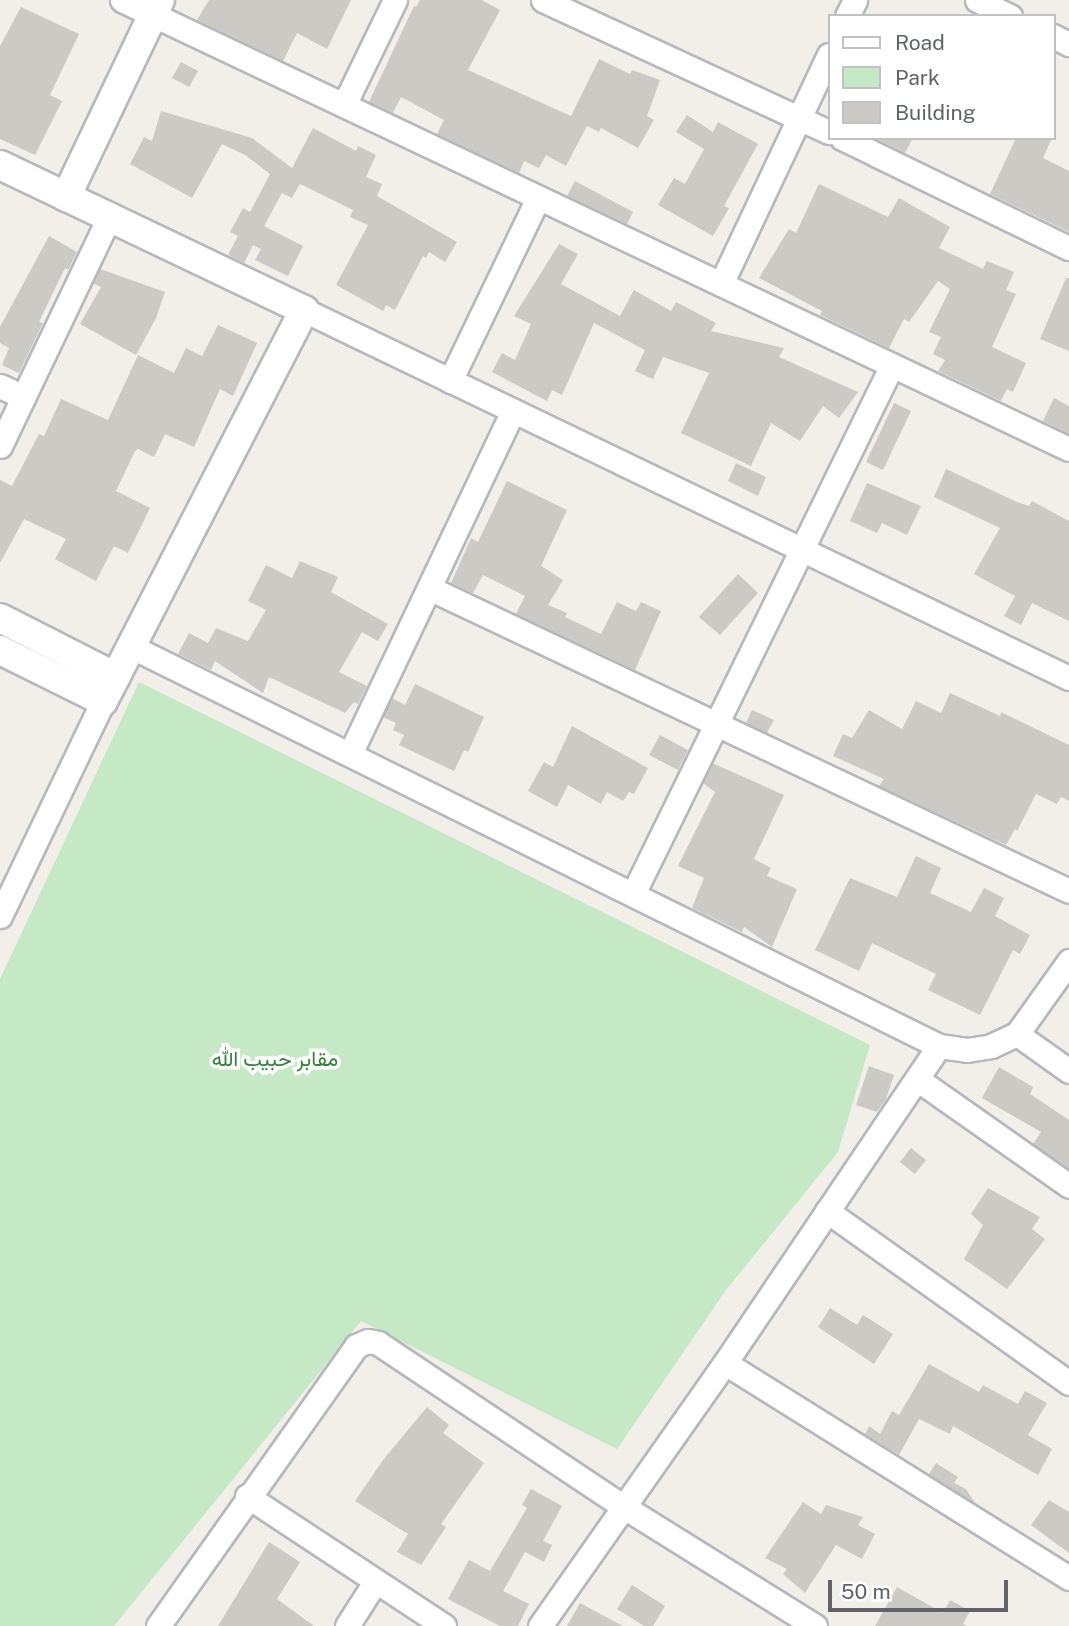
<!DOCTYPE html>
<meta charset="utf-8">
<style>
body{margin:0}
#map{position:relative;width:1069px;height:1626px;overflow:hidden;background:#f1efe8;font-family:"Public Sans",Vazirmatn,sans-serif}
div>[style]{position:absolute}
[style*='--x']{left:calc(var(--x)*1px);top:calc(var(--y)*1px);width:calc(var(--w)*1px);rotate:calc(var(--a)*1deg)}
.green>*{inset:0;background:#c5e8c5}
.building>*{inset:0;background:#cccac5}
.roads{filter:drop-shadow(2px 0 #b5b8bc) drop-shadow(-2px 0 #b5b8bc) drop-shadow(0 2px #b5b8bc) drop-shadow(0 -2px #b5b8bc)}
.minor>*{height:23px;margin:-11.5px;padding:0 11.5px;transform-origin:11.5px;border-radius:11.5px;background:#fff}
.tertiary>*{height:28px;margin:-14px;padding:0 14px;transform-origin:14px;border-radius:14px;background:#fff}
span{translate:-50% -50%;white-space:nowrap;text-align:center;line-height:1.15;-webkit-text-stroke:7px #fff;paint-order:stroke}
.park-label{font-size:21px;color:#348238}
.legend{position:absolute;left:828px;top:14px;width:228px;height:126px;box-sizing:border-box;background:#fff;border:2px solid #bfc1c3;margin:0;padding:9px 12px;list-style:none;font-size:21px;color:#5f6368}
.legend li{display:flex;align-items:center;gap:14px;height:35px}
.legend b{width:35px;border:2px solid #bfc1c3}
.scale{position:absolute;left:828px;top:1580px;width:180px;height:32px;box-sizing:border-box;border:4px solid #5f6368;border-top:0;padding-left:9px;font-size:21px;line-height:24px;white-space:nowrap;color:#5f6368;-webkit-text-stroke:5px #fff;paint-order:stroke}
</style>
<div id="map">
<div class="green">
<i style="clip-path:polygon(139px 682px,870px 1045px,838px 1152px,726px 1290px,617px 1449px,361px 1321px,114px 1626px,0 1626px,0 979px)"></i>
</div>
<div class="building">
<i style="clip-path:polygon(209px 0,351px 0,327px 49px,297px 33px,283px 61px,197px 20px)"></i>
<i style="clip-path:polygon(420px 0,482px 0,500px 10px,468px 70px,571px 116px,599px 59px,630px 74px,632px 70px,660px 80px,647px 116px,654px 120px,638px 148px,601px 128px,599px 132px,587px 126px,566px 166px,546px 155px,539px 168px,524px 161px,519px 173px,437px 134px,444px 120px,401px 97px,393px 113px,369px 102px,414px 6px,416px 7px)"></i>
<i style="clip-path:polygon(21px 7px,79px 34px,50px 95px,62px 101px,35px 155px,0 139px,0 46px)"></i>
<i style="clip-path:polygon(181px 62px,198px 71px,189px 87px,172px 78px)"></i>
<i style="clip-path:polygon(161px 111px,252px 138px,292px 168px,313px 128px,356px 151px,358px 146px,376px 155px,366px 177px,382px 184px,377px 196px,457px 242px,445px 262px,429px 252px,426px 258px,423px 256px,395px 310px,386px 305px,383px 311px,336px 285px,368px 225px,350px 217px,353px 210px,300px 184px,292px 198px,282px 193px,264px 226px,303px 246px,288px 276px,255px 260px,261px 249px,253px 245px,244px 263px,228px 255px,238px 236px,230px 232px,243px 208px,250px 212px,270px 174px,245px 155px,222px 144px,192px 198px,130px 164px,144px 137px,152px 141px)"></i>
<i style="clip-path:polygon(687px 115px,713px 132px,718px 122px,758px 144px,724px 206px,729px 208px,713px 236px,658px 205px,674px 178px,685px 184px,704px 149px,676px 132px)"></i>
<i style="clip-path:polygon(875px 138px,913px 138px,905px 153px)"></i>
<i style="clip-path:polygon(1016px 138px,1052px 138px,1043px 158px,1069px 171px,1069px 232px,990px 194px)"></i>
<i style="clip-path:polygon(575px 181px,633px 212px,627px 224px,567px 196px)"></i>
<i style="clip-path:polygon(819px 184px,888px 217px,899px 198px,950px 227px,939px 248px,983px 269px,987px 261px,1014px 272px,1006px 290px,1016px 294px,992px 347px,1026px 363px,1013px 392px,1007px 389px,1001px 401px,938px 371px,945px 360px,933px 354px,941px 337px,929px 332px,950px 289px,938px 281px,909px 322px,904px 319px,889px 348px,820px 315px,822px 311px,759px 278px,789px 229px,796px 233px)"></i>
<i style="clip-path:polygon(49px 236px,77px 252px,68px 270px,65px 268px,39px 322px,43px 323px,19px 373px,2px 365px,9px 348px,0 343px,0 327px)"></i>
<i style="clip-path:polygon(559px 244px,578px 254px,561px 284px,620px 316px,634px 290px,671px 311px,676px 302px,716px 323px,711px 331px,784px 348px,779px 357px,858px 392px,839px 418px,823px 406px,800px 441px,771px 423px,751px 466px,681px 433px,709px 373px,663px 357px,653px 379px,635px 371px,645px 350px,594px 323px,562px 395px,552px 390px,547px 401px,492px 372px,502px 353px,515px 360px,531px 324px,514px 316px)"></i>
<i style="clip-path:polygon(100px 269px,165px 292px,156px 318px,136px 355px,80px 324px,101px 287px,93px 283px)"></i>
<i style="clip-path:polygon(1066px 278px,1069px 278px,1069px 351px,1040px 339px)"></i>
<i style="clip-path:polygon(218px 325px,257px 343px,233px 396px,220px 389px,194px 447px,165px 434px,154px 457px,138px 449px,135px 451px,116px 491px,150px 508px,128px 553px,114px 546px,96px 581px,55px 559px,66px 539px,24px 519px,0 563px,0 480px,12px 486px,39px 434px,44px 436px,61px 399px,108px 420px,138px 355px,174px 373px,186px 348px,202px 356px)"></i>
<i style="clip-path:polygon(1054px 398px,1069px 406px,1069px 434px,1043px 421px)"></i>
<i style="clip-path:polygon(894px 403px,911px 411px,883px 470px,866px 462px)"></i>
<i style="clip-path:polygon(736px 463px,766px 477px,758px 496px,728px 481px)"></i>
<i style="clip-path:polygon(946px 469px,1017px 502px,1029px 506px,1032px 501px,1069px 521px,1069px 621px,1032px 603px,1021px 625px,1004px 616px,1015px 596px,974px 574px,1000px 528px,934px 497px)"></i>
<i style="clip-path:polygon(507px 481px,567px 510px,541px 566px,563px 580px,548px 605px,567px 613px,565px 617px,601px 634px,617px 602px,636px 611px,641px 602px,661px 611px,635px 670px,516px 614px,525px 596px,483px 575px,473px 593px,451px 583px,471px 538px,478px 542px)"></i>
<i style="clip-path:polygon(867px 483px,921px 506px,907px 535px,882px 523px,877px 533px,850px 521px)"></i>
<i style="clip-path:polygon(300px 561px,338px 577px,331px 592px,388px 624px,378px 641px,362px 632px,339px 672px,367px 686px,358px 704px,354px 702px,345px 713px,269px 677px,263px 693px,215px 661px,211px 670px,178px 654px,189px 633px,208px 643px,216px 628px,248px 641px,266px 610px,248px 601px,266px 565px,292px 578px)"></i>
<i style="clip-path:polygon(738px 574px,758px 593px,720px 635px,699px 617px)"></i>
<i style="clip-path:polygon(415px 684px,484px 717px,468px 752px,464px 750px,454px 771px,399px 745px,404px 735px,393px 730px,396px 723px,383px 717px,392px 698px,405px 705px)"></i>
<i style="clip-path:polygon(950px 693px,1000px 716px,1001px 712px,1069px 745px,1069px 801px,1061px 797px,1057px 804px,1036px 794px,1017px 831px,1015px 829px,1006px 845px,879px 786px,884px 779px,833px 756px,843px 734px,852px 738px,869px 710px,902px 729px,916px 701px,941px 713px)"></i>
<i style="clip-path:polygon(752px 710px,774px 720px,767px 733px,746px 723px)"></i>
<i style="clip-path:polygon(572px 726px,648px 768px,634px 794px,629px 792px,623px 801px,607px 792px,601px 804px,568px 785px,557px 807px,528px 791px,544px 762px,553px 767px)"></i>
<i style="clip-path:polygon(660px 735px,688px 750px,678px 770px,649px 755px)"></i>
<i style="clip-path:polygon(712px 763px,784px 795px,754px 859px,771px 868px,767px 876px,797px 889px,772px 947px,744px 927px,742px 932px,692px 908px,704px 878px,678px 866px,715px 792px,703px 783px)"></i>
<i style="clip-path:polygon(916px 856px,941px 868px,930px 893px,971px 912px,984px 888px,1004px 898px,995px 916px,1030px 935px,1020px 954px,1013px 950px,980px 1015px,928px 990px,936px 974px,872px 943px,859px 971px,815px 950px,850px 878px,897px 897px)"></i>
<i style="clip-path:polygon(869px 1066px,894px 1075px,886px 1099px,877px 1112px,856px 1105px)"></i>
<i style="clip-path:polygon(999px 1067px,1033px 1087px,1030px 1094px,1069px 1120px,1069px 1169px,1033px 1144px,1041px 1132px,982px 1098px)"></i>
<i style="clip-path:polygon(911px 1148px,926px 1160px,915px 1174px,900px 1162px)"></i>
<i style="clip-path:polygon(988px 1188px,1040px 1217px,1032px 1229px,1045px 1239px,1007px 1289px,964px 1259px,983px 1225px,971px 1214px)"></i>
<i style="clip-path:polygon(830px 1308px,857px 1325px,863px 1315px,893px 1334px,874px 1364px,818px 1327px)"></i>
<i style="clip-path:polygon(929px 1364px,979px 1392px,983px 1385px,1018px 1404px,1025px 1391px,1047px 1403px,1028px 1435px,1052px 1449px,1038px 1475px,953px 1426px,950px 1434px,919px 1419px,899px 1455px,865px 1434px,869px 1426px,880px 1434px,892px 1411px,899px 1415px)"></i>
<i style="clip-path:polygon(427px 1407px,449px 1425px,443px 1433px,484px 1463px,441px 1524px,446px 1527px,421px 1565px,397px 1552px,408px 1534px,355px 1501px,383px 1460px)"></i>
<i style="clip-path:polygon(936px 1463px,958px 1477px,954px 1483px,966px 1489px,975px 1503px,929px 1474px)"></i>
<i style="clip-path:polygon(531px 1489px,562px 1506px,543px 1541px,552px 1545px,544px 1562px,525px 1552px,503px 1591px,529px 1604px,518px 1626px,500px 1626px,448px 1599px,469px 1560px,490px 1571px,527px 1508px,522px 1505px)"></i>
<i style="clip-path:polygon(1049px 1500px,1069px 1512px,1069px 1553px,1031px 1525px)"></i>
<i style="clip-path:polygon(803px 1502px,821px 1514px,826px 1505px,863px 1517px,858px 1525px,875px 1534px,862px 1559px,836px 1545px,805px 1593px,783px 1574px,787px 1569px,765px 1558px)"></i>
<i style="clip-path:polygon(269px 1542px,300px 1562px,277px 1599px,314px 1626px,218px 1626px)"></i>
<i style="clip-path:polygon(632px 1585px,665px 1606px,653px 1626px,644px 1626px,617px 1609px)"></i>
<i style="clip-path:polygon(897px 1587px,943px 1613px,950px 1600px,970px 1611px,963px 1624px,967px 1626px,875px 1626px)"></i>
<i style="clip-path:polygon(580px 1603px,623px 1626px,567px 1626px)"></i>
</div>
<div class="roads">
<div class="minor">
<i style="--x:122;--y:0;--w:1048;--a:25.37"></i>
<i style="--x:543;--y:0;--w:315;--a:24.8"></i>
<i style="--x:977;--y:0;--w:37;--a:26"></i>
<i style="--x:847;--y:16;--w:18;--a:-63"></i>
<i style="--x:1053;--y:36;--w:18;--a:27"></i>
<i style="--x:344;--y:105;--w:117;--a:-64.1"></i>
<i style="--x:842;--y:138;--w:252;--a:25.9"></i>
<i style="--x:721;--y:284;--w:253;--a:-64.8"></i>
<i style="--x:304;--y:310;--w:849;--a:25.69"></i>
<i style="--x:450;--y:381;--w:203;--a:-64.3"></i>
<i style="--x:0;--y:386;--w:26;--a:25"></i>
<i style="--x:0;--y:446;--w:254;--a:-64.5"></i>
<i style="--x:429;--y:588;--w:708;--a:25.33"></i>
<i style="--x:132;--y:647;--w:900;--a:26.31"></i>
<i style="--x:939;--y:1046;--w:28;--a:8"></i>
<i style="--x:967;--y:1050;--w:24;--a:-9"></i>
<i style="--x:991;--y:1046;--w:29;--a:-25"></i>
<i style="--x:1017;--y:1034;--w:90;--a:-54.5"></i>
<i style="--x:350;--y:754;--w:380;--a:-64.6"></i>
<i style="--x:633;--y:894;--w:589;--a:-63.91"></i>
<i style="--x:0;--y:916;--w:238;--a:-64.4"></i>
<i style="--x:1017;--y:1034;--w:64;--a:35.4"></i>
<i style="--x:917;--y:1079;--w:186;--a:35.1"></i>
<i style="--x:827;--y:1211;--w:297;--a:35.4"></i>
<i style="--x:725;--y:1363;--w:406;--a:32"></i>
<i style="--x:247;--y:1496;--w:236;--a:33.4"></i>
<i style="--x:158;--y:1626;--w:343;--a:-54.7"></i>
<i style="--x:356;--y:1346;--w:13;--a:-23"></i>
<i style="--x:368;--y:1341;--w:10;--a:11"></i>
<i style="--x:378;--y:1343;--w:296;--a:33.7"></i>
<i style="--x:624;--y:1507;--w:225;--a:31.9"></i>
<i style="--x:347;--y:1626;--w:52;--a:-57.5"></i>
<i style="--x:540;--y:1626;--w:322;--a:-54.9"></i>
<i style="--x:725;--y:1363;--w:382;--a:-56"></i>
</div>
<div class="tertiary">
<i style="--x:0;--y:165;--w:337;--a:25.5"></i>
<i style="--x:304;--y:310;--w:440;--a:117.2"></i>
<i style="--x:103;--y:701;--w:115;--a:-153.7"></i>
<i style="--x:66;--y:197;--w:218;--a:-64.5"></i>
<i style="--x:0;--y:618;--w:130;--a:27"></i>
</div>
</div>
<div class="park-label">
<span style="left:275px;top:1059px">مقابر حبيب الله</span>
</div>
<ul class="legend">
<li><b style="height:9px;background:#fff"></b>Road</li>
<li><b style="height:19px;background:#c5e8c5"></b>Park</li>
<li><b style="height:19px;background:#cccac5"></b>Building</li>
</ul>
<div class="scale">50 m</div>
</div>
